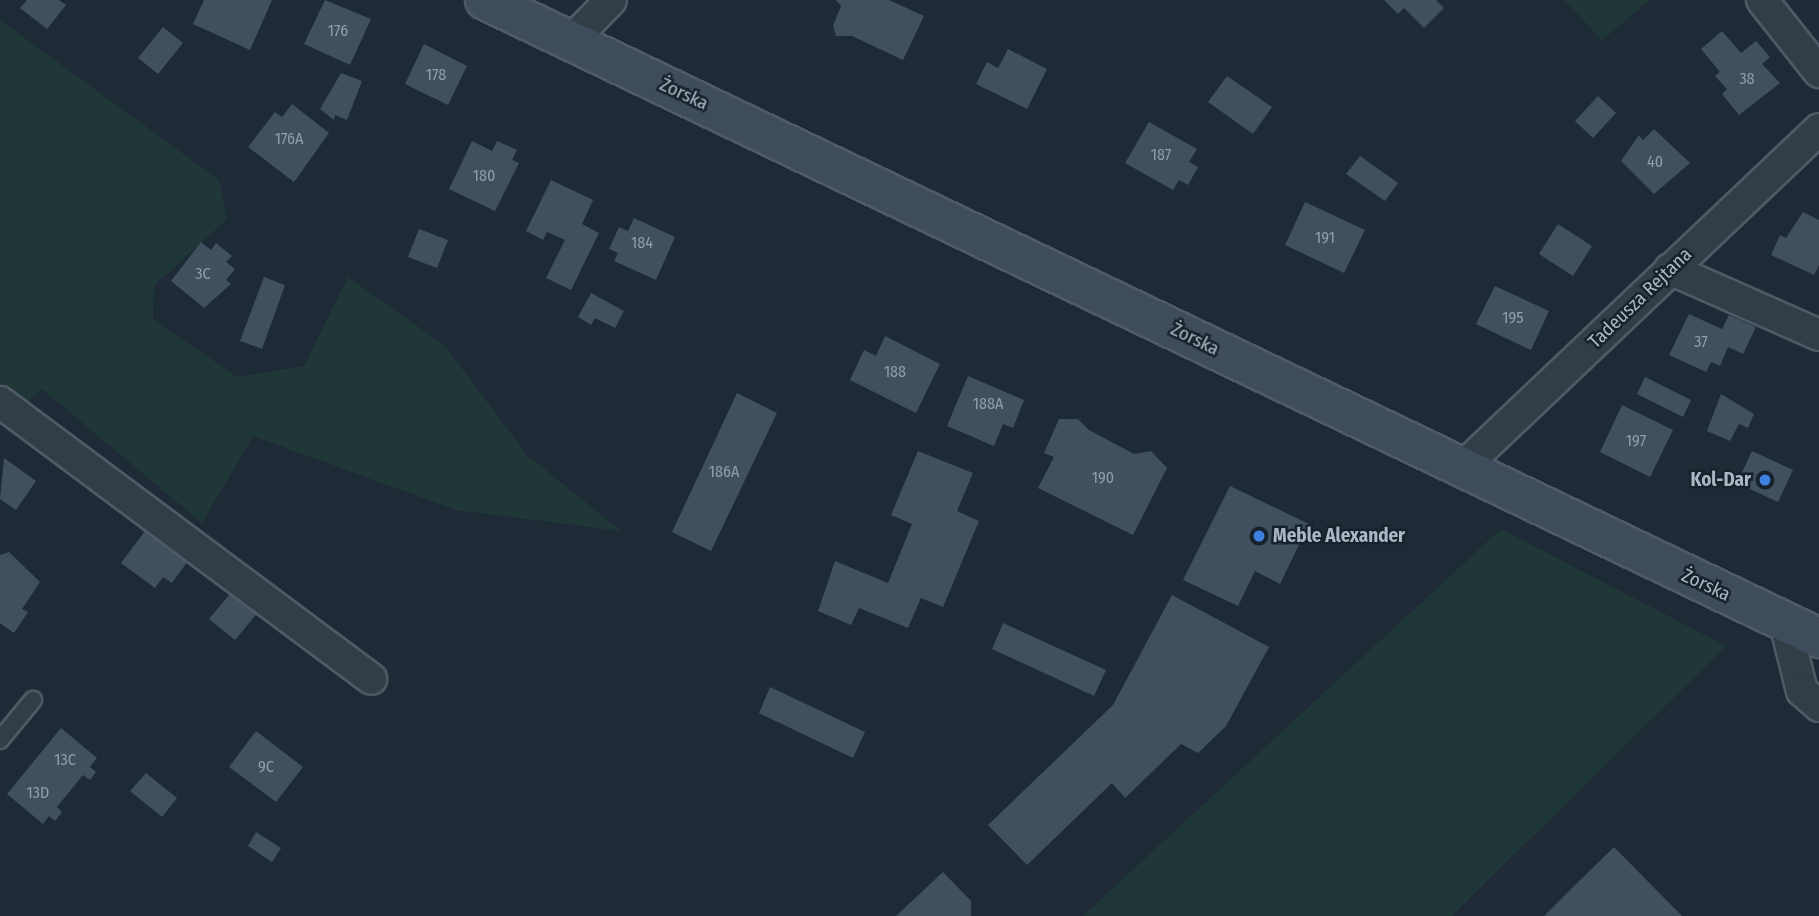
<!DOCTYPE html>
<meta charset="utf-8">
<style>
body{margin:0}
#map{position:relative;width:1819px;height:916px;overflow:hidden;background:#1e2b37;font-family:"Fira Sans Condensed",sans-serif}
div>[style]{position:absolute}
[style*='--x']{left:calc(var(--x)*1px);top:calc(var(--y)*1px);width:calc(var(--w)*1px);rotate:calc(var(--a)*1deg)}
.green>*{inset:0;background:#203738}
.building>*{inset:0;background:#40505f}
.roads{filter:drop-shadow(2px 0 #4f5a66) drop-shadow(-2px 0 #4f5a66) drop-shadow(0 2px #4f5a66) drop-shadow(0 -2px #4f5a66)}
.service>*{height:16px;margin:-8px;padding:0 8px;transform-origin:8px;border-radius:8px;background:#313d47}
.minor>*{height:30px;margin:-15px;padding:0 15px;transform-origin:15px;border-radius:15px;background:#313d47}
.secondary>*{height:38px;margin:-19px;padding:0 19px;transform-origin:19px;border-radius:19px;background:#3f4c5b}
.dots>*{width:19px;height:19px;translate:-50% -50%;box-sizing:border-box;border:4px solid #17222c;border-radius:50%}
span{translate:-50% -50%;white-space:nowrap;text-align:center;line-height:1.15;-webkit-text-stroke:5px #17222c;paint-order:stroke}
.number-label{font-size:16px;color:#909dac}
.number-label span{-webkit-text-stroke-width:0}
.street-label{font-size:19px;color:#abb7c5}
.poi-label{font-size:19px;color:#abb7c5;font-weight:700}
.right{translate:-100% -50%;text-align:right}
.left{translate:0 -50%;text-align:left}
</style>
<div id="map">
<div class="green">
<i style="clip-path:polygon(1564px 0,1650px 0,1602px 40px)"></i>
<i style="clip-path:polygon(0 20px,219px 180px,227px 219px,154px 286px,153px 319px,237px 377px,304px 366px,348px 277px,445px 346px,527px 455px,621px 531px,456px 510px,253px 436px,202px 523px,42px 389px,24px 405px,0 386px)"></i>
<i style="clip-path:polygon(1501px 529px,1726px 646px,1452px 916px,1083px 916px)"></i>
</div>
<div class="building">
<i style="clip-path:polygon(27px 0,59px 0,66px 5px,47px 29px,20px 8px)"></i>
<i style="clip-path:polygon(204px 0,272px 0,250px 50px,193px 24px)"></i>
<i style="clip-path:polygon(325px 0,371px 19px,350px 65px,304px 44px)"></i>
<i style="clip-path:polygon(836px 0,889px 0,924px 16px,903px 60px,852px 36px,836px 36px,833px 26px,841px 6px)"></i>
<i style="clip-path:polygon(1384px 0,1436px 0,1444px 8px,1424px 28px,1404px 8px,1398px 14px)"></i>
<i style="clip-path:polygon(163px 27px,183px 43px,158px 74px,138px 58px)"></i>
<i style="clip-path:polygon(1722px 31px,1741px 53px,1756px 41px,1770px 57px,1762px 64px,1780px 83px,1739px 115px,1722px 94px,1727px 89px,1715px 76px,1720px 72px,1701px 49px)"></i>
<i style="clip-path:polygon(424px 44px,467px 66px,448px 105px,405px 84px)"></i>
<i style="clip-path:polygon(1008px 49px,1047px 69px,1027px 109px,976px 84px,987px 62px,998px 68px)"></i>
<i style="clip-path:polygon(341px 73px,362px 81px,347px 120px,335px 115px,334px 120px,320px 109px)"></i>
<i style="clip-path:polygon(1227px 76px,1272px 107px,1253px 134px,1208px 102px)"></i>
<i style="clip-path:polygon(1598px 96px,1616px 113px,1593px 138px,1575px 121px)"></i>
<i style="clip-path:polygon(292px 104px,329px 133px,294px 182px,248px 147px,275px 112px,282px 117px)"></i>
<i style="clip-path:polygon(1149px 122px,1197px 149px,1189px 162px,1198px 167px,1188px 185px,1179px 180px,1173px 190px,1125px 163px)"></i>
<i style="clip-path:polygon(1654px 129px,1690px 163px,1654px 194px,1621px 161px,1639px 135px,1643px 140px)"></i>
<i style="clip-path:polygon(472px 141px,492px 151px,497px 141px,517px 150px,512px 160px,519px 163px,495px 211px,449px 189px)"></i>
<i style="clip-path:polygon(1360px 156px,1398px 183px,1385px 201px,1346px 174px)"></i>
<i style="clip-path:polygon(551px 180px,593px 200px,582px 224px,599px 233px,571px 290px,546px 278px,565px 240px,547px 232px,543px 240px,526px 231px)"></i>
<i style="clip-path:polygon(1305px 202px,1365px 230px,1344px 273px,1285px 245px)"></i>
<i style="clip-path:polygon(1803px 212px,1819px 220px,1819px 265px,1814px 275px,1771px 255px,1780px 235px,1786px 238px)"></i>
<i style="clip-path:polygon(634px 218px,675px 237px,656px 280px,614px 261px,618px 253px,609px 249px,619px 227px,628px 231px)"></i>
<i style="clip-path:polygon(1558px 224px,1592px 246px,1573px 276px,1539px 254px)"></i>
<i style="clip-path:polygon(419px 229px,448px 240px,437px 268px,408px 257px)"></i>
<i style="clip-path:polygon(201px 242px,211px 250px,216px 243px,232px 256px,226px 262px,235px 269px,226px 280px,231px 284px,204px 308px,171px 281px)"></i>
<i style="clip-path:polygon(264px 277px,285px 285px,262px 349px,240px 341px)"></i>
<i style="clip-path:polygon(1495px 286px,1549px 311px,1531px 350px,1476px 324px)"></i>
<i style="clip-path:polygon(591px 293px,624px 311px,615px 328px,595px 318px,591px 325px,578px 317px)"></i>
<i style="clip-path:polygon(1689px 314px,1722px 329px,1729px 315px,1756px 327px,1743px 354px,1728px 347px,1720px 366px,1711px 362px,1706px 372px,1669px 355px)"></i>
<i style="clip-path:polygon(885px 336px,940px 364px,916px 413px,850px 380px,864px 350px,876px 356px)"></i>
<i style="clip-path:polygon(968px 376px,1024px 400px,1013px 428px,1003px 424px,994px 446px,947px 426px)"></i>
<i style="clip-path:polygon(1645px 377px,1691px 400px,1683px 417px,1637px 394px)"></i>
<i style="clip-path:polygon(737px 393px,777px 413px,711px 551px,672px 532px)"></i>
<i style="clip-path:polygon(1721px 394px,1754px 414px,1748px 428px,1739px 424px,1730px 441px,1707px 431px)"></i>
<i style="clip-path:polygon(1622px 405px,1673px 430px,1650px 477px,1600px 452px)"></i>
<i style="clip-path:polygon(1059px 419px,1078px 419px,1089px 430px,1134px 454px,1151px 451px,1167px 468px,1133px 535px,1038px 488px,1054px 457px,1044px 453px)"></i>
<i style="clip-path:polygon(918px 451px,973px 473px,957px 511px,979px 521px,943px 607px,921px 598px,908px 628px,859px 608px,851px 625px,818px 611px,835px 561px,888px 583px,912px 524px,891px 515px)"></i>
<i style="clip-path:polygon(1752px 451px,1793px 470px,1778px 502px,1737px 483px)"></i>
<i style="clip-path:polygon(4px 458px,36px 481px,16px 510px,0 499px)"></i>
<i style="clip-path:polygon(1230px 486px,1309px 524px,1280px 584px,1255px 571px,1238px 606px,1183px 580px)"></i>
<i style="clip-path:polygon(148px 527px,190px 558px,172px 583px,163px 577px,155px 588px,121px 563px)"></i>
<i style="clip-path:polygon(9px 552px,40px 582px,22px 609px,28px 612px,14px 633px,0 623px,0 555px)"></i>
<i style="clip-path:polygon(234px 589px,260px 610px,235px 640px,209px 619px)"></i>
<i style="clip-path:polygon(1172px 595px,1269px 647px,1226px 726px,1198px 753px,1181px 744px,1125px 798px,1112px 783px,1027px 865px,988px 825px,1113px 705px)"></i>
<i style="clip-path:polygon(1003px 623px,1106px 670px,1094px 696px,992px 649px)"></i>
<i style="clip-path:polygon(770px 687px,865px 732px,853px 758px,759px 713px)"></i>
<i style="clip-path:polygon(61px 728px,97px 758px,90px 767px,96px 772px,90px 780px,83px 775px,57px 807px,62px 812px,55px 821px,49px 816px,43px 824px,7px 794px)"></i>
<i style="clip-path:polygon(256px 731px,303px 767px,276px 802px,229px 767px)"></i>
<i style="clip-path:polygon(146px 773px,177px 798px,162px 817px,130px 791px)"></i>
<i style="clip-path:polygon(256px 832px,281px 848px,272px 862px,248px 846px)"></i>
<i style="clip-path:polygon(1614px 847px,1682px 916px,1544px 916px,1573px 887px)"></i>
<i style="clip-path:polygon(943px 872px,971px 901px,971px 916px,896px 916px)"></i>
</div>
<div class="roads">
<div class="service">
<i style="--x:0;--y:740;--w:52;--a:-50.5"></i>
</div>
<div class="minor">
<i style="--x:1762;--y:0;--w:92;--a:51.6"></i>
<i style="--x:571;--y:41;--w:57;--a:-45.7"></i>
<i style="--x:1670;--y:269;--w:163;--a:23.9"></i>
<i style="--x:0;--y:402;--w:463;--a:36.7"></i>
<i style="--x:1462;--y:468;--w:492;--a:-43.5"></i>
<i style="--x:1785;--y:623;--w:70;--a:76"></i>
<i style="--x:1802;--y:691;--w:23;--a:41"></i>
</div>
<div class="secondary">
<i style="--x:485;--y:0;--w:1479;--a:25.56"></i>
</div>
</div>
<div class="dots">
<i style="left:1765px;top:480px;background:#3f7fe0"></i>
<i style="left:1259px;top:536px;background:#3f7fe0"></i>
</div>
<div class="number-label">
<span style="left:338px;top:31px">176</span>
<span style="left:436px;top:75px">178</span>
<span style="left:1747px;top:79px">38</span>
<span style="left:289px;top:139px">176A</span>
<span style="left:1161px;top:155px">187</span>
<span style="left:1655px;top:162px">40</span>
<span style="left:484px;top:176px">180</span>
<span style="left:1325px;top:238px">191</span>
<span style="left:642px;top:243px">184</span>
<span style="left:203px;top:274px">3C</span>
<span style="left:1513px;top:318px">195</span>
<span style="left:1701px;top:342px">37</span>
<span style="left:895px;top:372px">188</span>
<span style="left:988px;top:404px">188A</span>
<span style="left:1636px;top:441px">197</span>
<span style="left:724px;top:472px">186A</span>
<span style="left:1103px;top:478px">190</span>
<span style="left:65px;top:760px">13C</span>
<span style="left:266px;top:767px">9C</span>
<span style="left:38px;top:793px">13D</span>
</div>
<div class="street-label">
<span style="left:684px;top:94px;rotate:25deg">Żorska</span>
<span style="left:1640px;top:298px;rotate:-44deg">Tadeusza Rejtana</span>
<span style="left:1195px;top:339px;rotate:26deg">Żorska</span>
<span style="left:1706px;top:585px;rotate:25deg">Żorska</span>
</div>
<div class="poi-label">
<span class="right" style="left:1751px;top:480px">Kol-Dar</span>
<span class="left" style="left:1273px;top:536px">Meble Alexander</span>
</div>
</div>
